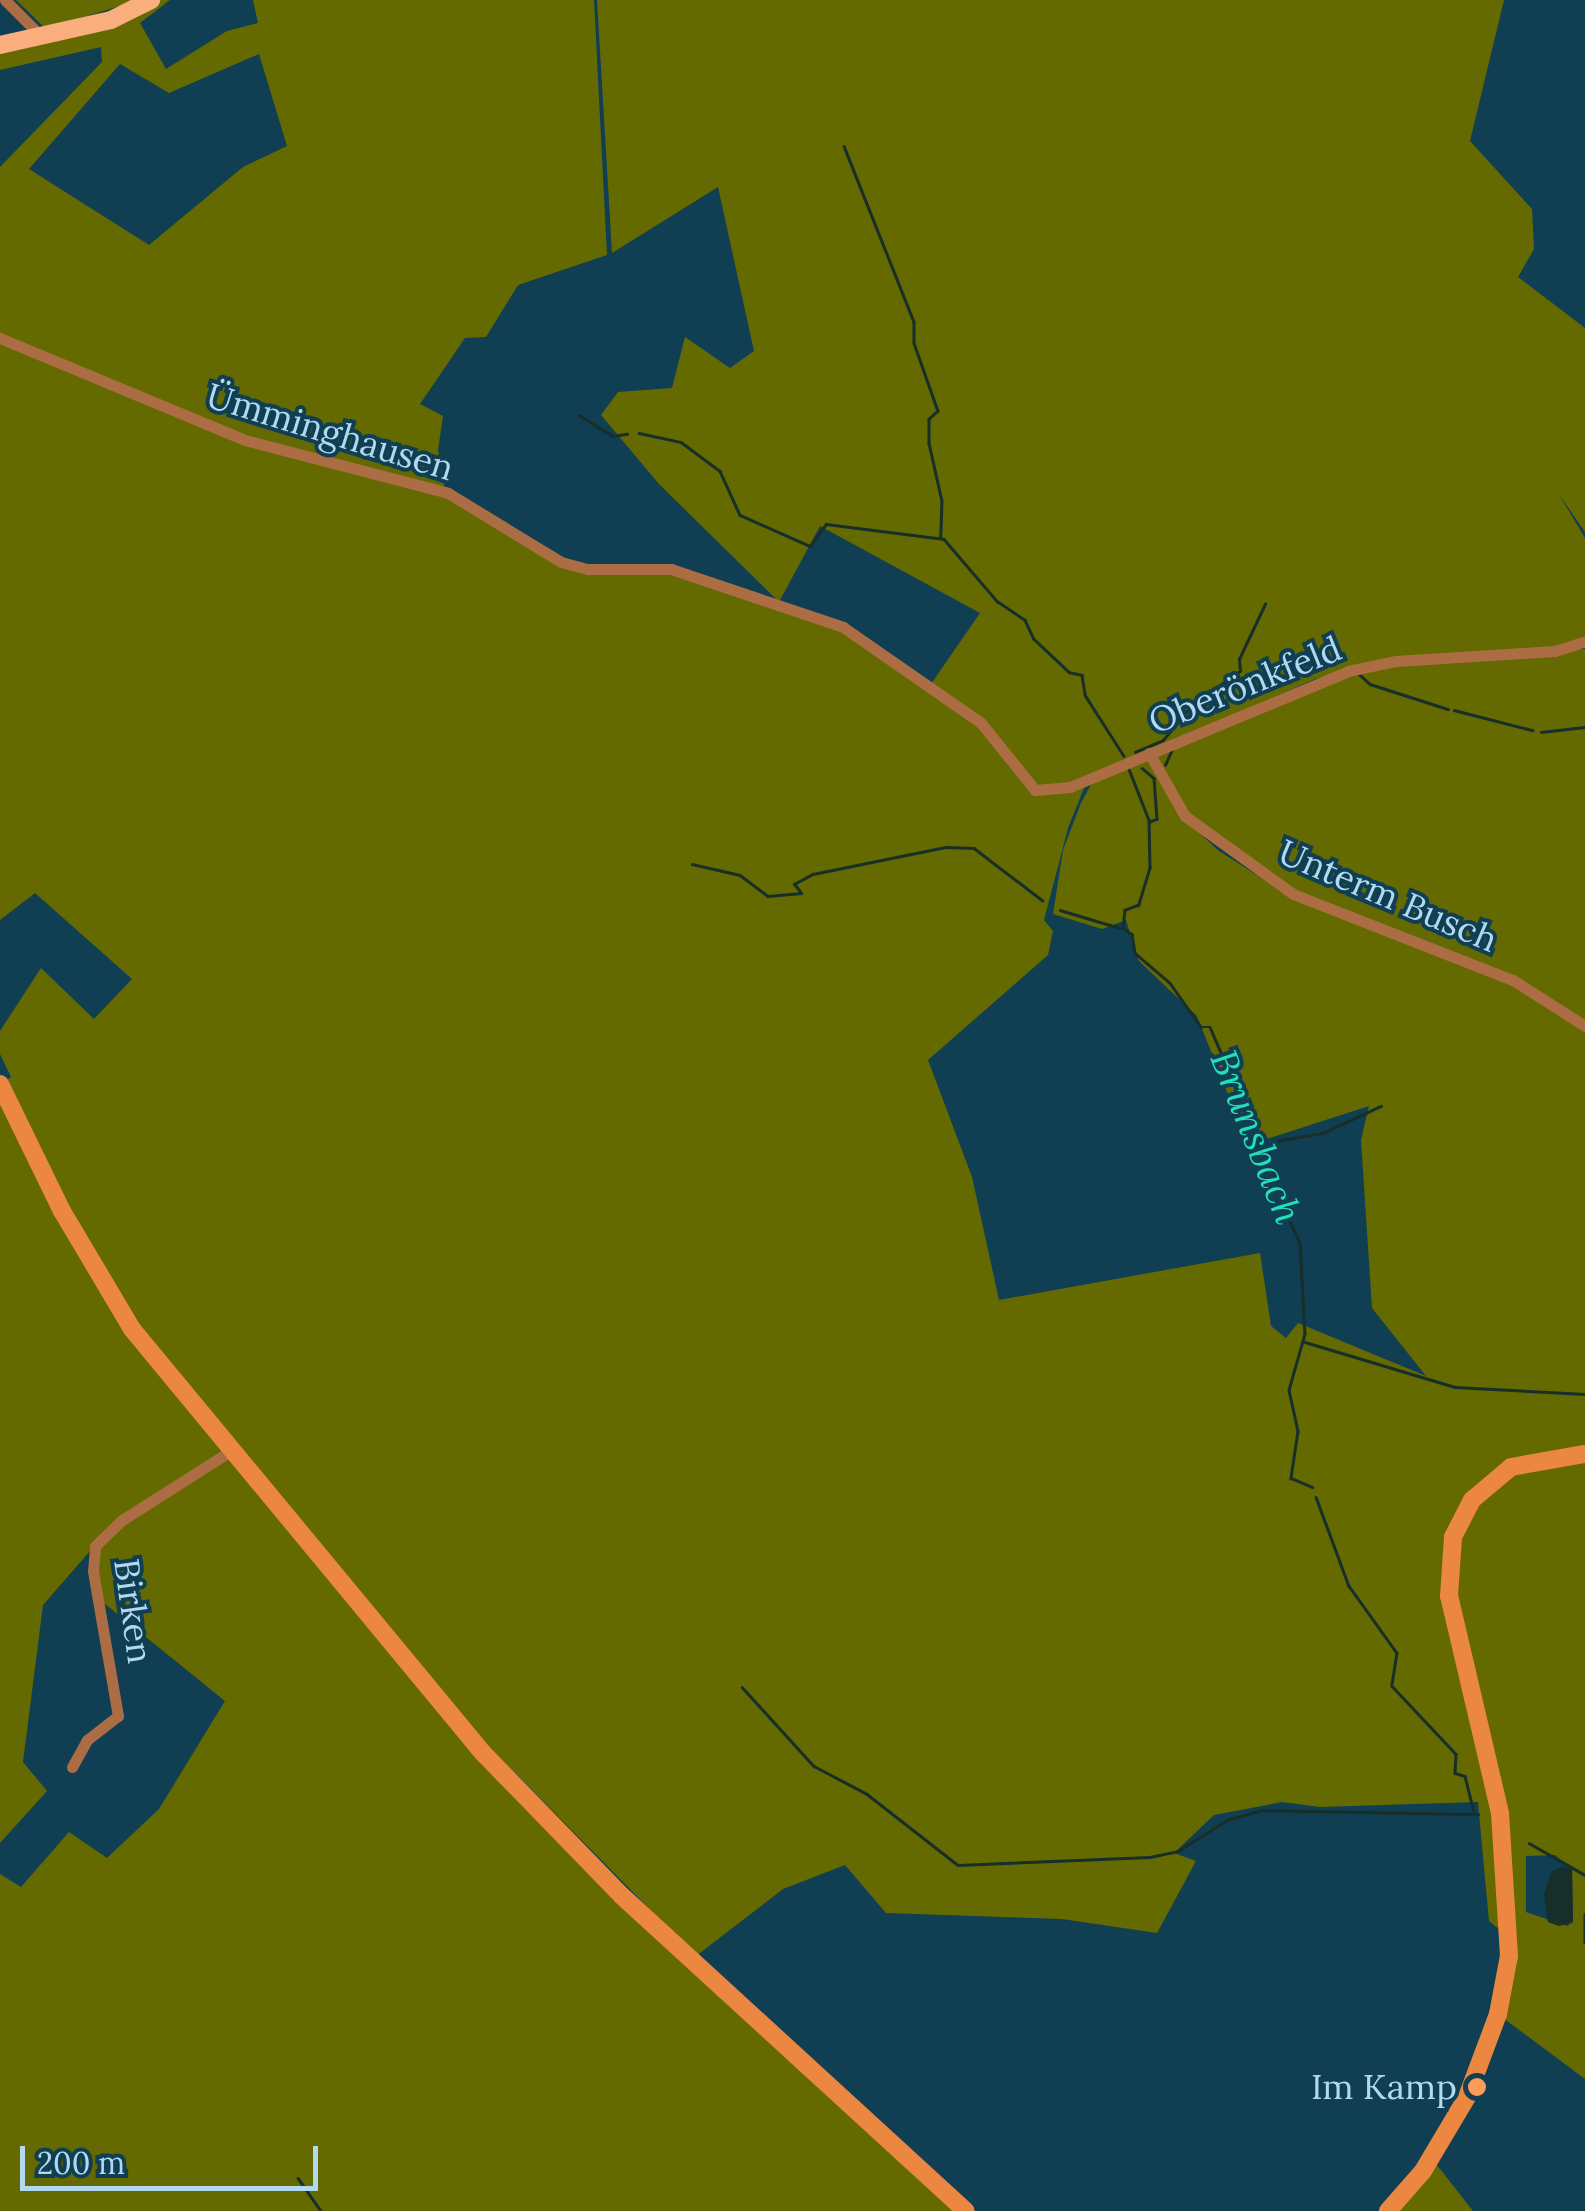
<!DOCTYPE html>
<meta charset="utf-8">
<style>
body{margin:0}
#map{position:relative;width:1585px;height:2211px;overflow:hidden;background:#103f54;font-family:Lora,serif}
div>[style]{position:absolute}
[style*='--x']{left:calc(var(--x)*1px);top:calc(var(--y)*1px);width:calc(var(--w)*1px);rotate:calc(var(--a)*1deg)}
.green>*{inset:0;background:#646a00}
.water>*{inset:0;background:#182e28}
.stream>*{height:2.5px;margin:-1.25px;padding:0 1.25px;transform-origin:1.25px;border-radius:1.25px;background:#182e28}
.street>*{height:11px;margin:-5.5px;padding:0 5.5px;transform-origin:5.5px;border-radius:5.5px;background:#ac6d44}
.secondary>*{height:18px;margin:-9px;padding:0 9px;transform-origin:9px;border-radius:9px;background:#eb8740}
.primary>*{height:18px;margin:-9px;padding:0 9px;transform-origin:9px;border-radius:9px;background:#faae7d}
.dots>*{width:28px;height:28px;translate:-50% -50%;box-sizing:border-box;border:5px solid #103f54;border-radius:50%}
span{translate:-50% -50%;white-space:nowrap;text-align:center;line-height:1.15;-webkit-text-stroke:8px #103f54;paint-order:stroke}
.street-label{font-size:35px;color:#b2d9ef}
.poi-label{font-size:35px;color:#b2d9ef}
.right{translate:-100% -50%;text-align:right}
.water-label{font-size:38px;color:#22dfb8;font-style:italic}
.scale{position:absolute;left:20px;top:2146px;width:298px;height:45px;box-sizing:border-box;border:5px solid #b2d9ef;border-top:0;padding-left:12px;font-size:30px;line-height:35px;white-space:nowrap;color:#b2d9ef;-webkit-text-stroke:8px #103f54;paint-order:stroke}
</style>
<div id="map">
<div class="green">
<i style="clip-path:polygon(16px 0,139px 0,46px 29px)"></i>
<i style="clip-path:polygon(evenodd,160px 0,170px 0,140px 23px,166px 69px,227px 31px,258px 23px,253px 0,594px 0,607px 255px,518px 285px,486px 337px,465px 338px,420px 404px,443px 416px,438px 450px,445px 490px,428px 487px,458px 498px,561px 562px,588px 569px,671px 569px,827px 620px,937px 691px,931px 684px,980px 613px,820px 526px,779px 602px,659px 484px,601px 415px,618px 392px,672px 388px,685px 337px,730px 368px,754px 351px,718px 187px,612px 253px,597px 0,1504px 0,1470px 141px,1532px 209px,1534px 249px,1518px 277px,1585px 328px,1585px 532px,1558px 493px,1585px 538px,1585px 636px,1555px 649px,1399px 660px,1585px 649px,1585px 1026px,1513px 980px,1293px 894px,1185px 816px,1149px 753px,1315px 681px,1393px 660px,1315px 679px,1070px 786px,1032px 788px,1061px 791px,1088px 778px,1068px 828px,1044px 920px,1053px 931px,1048px 955px,928px 1060px,972px 1177px,999px 1300px,1260px 1253px,1271px 1326px,1286px 1338px,1298px 1323px,1426px 1376px,1372px 1308px,1361px 1140px,1369px 1106px,1248px 1145px,1197px 1016px,1139px 961px,1126px 920px,1102px 929px,1053px 914px,1063px 850px,1081px 803px,1094px 779px,1147px 756px,1182px 817px,1219px 851px,1291px 897px,1511px 982px,1585px 1030px,1585px 2079px,1499px 2015px,1511px 1939px,1489px 1921px,1478px 1802px,1320px 1807px,1282px 1802px,1214px 1815px,1174px 1853px,1196px 1861px,1157px 1933px,1062px 1919px,886px 1913px,845px 1865px,783px 1889px,696px 1956px,454px 1711px,133px 1321px,124px 1330px,148px 1361px,522px 1806px,957px 2211px,0 2211px,0 1874px,21px 1887px,69px 1832px,107px 1858px,159px 1809px,225px 1701px,100px 1600px,91px 1550px,43px 1605px,23px 1762px,47px 1791px,0 1843px,0 1084px,11px 1077px,0 1054px,0 1031px,41px 968px,94px 1019px,132px 979px,35px 893px,0 920px,0 167px,102px 62px,101px 47px,0 70px,0 52px,116px 24px,160px 0,259px 54px,287px 146px,243px 167px,149px 245px,29px 169px,120px 64px,169px 93px,259px 54px,160px 0,1555px 1855px,1572px 1869px,1573px 1922px,1567px 1926px,1526px 1912px,1526px 1856px,1555px 1855px)"></i>
<i style="clip-path:polygon(1433px 2160px,1473px 2211px,1392px 2211px)"></i>
</div>
<div class="water">
<i style="clip-path:polygon(1561px 1867px,1572px 1869px,1573px 1922px,1559px 1926px,1548px 1922px,1544px 1895px,1551px 1872px)"></i>
</div>
<div class="stream">
<i style="--x:844;--y:146;--w:189;--a:68.3"></i>
<i style="--x:914;--y:322;--w:21;--a:90"></i>
<i style="--x:914;--y:343;--w:72;--a:70.6"></i>
<i style="--x:938;--y:411;--w:12;--a:138"></i>
<i style="--x:929;--y:419;--w:24;--a:90"></i>
<i style="--x:929;--y:443;--w:59;--a:77.4"></i>
<i style="--x:942;--y:501;--w:36;--a:92"></i>
<i style="--x:579;--y:415;--w:39;--a:32"></i>
<i style="--x:612;--y:436;--w:15;--a:-8"></i>
<i style="--x:639;--y:433;--w:43;--a:12.1"></i>
<i style="--x:681;--y:442;--w:49;--a:36.6"></i>
<i style="--x:720;--y:471;--w:48;--a:65.6"></i>
<i style="--x:740;--y:515;--w:77;--a:23.9"></i>
<i style="--x:810;--y:546;--w:27;--a:-54"></i>
<i style="--x:826;--y:524;--w:119;--a:7.2"></i>
<i style="--x:944;--y:539;--w:82;--a:49.5"></i>
<i style="--x:997;--y:601;--w:34;--a:34"></i>
<i style="--x:1025;--y:620;--w:21;--a:65"></i>
<i style="--x:1034;--y:639;--w:48;--a:43.3"></i>
<i style="--x:1069;--y:672;--w:13;--a:13"></i>
<i style="--x:1082;--y:675;--w:20;--a:81"></i>
<i style="--x:1085;--y:695;--w:72;--a:57.4"></i>
<i style="--x:1359;--y:674;--w:15;--a:42"></i>
<i style="--x:1370;--y:684;--w:82;--a:17.8"></i>
<i style="--x:1454;--y:710;--w:81;--a:14.4"></i>
<i style="--x:1541;--y:732;--w:44;--a:-6.5"></i>
<i style="--x:1135;--y:752;--w:30;--a:-23"></i>
<i style="--x:1163;--y:740;--w:45;--a:-50.4"></i>
<i style="--x:1192;--y:705;--w:59;--a:-35.3"></i>
<i style="--x:1240;--y:671;--w:12;--a:-95"></i>
<i style="--x:1239;--y:659;--w:61;--a:-64.7"></i>
<i style="--x:1165;--y:765;--w:17;--a:-66"></i>
<i style="--x:1142;--y:768;--w:16;--a:40"></i>
<i style="--x:1154;--y:778;--w:41;--a:85.8"></i>
<i style="--x:1157;--y:819;--w:8;--a:157"></i>
<i style="--x:1129;--y:769;--w:55;--a:68.6"></i>
<i style="--x:1149;--y:820;--w:48;--a:88.8"></i>
<i style="--x:1150;--y:868;--w:39;--a:107"></i>
<i style="--x:1139;--y:905;--w:15;--a:160"></i>
<i style="--x:1125;--y:910;--w:18;--a:96"></i>
<i style="--x:1123;--y:928;--w:11;--a:34"></i>
<i style="--x:1132;--y:934;--w:19;--a:81"></i>
<i style="--x:1135;--y:953;--w:46;--a:40.6"></i>
<i style="--x:1170;--y:983;--w:54;--a:54.8"></i>
<i style="--x:1201;--y:1027;--w:9;--a:0"></i>
<i style="--x:1210;--y:1027;--w:96;--a:66.6"></i>
<i style="--x:1248;--y:1115;--w:9;--a:111"></i>
<i style="--x:1245;--y:1123;--w:132;--a:65.4"></i>
<i style="--x:1300;--y:1243;--w:91;--a:86.9"></i>
<i style="--x:1305;--y:1334;--w:58;--a:105.9"></i>
<i style="--x:1289;--y:1390;--w:42;--a:77.6"></i>
<i style="--x:1298;--y:1431;--w:48;--a:98.5"></i>
<i style="--x:1291;--y:1478;--w:23;--a:23"></i>
<i style="--x:692;--y:864;--w:49;--a:12.9"></i>
<i style="--x:740;--y:875;--w:35;--a:37"></i>
<i style="--x:768;--y:896;--w:33;--a:-5"></i>
<i style="--x:801;--y:893;--w:11;--a:-128"></i>
<i style="--x:794;--y:884;--w:21;--a:-28"></i>
<i style="--x:813;--y:874;--w:136;--a:-11.5"></i>
<i style="--x:946;--y:847;--w:28;--a:2"></i>
<i style="--x:974;--y:848;--w:86;--a:37.4"></i>
<i style="--x:1060;--y:910;--w:63;--a:16.7"></i>
<i style="--x:1259;--y:1144;--w:65;--a:-9.8"></i>
<i style="--x:1323;--y:1133;--w:64;--a:-25"></i>
<i style="--x:1305;--y:1342;--w:157;--a:16.7"></i>
<i style="--x:1455;--y:1387;--w:130;--a:3.1"></i>
<i style="--x:1316;--y:1497;--w:95;--a:69.7"></i>
<i style="--x:1349;--y:1586;--w:82;--a:54.4"></i>
<i style="--x:1397;--y:1653;--w:33;--a:99"></i>
<i style="--x:1392;--y:1686;--w:93;--a:46.7"></i>
<i style="--x:1456;--y:1754;--w:19;--a:93"></i>
<i style="--x:1455;--y:1773;--w:10;--a:17"></i>
<i style="--x:1465;--y:1776;--w:36;--a:76"></i>
<i style="--x:742;--y:1687;--w:107;--a:47.7"></i>
<i style="--x:814;--y:1766;--w:60;--a:27.8"></i>
<i style="--x:867;--y:1794;--w:115;--a:38"></i>
<i style="--x:958;--y:1865;--w:192;--a:-2.4"></i>
<i style="--x:1150;--y:1857;--w:29;--a:-12"></i>
<i style="--x:1178;--y:1851;--w:58;--a:-32.3"></i>
<i style="--x:1227;--y:1820;--w:35;--a:-16"></i>
<i style="--x:1261;--y:1810;--w:217;--a:1.1"></i>
<i style="--x:1529;--y:1843;--w:64;--a:29.7"></i>
<i style="--x:1585;--y:1914;--w:28;--a:90"></i>
<i style="--x:298;--y:2178;--w:40;--a:55.1"></i>
</div>
<div class="street">
<i style="--x:5;--y:0;--w:52;--a:45"></i>
<i style="--x:0;--y:338;--w:265;--a:22.6"></i>
<i style="--x:245;--y:440;--w:210;--a:14.6"></i>
<i style="--x:448;--y:493;--w:132;--a:31.4"></i>
<i style="--x:561;--y:562;--w:28;--a:15"></i>
<i style="--x:588;--y:569;--w:83;--a:0"></i>
<i style="--x:671;--y:569;--w:182;--a:18.6"></i>
<i style="--x:843;--y:627;--w:168;--a:34.8"></i>
<i style="--x:981;--y:723;--w:86;--a:51.1"></i>
<i style="--x:1035;--y:790;--w:35;--a:-5"></i>
<i style="--x:1070;--y:787;--w:301;--a:-22.6"></i>
<i style="--x:1348;--y:671;--w:49;--a:-11.8"></i>
<i style="--x:1396;--y:661;--w:159;--a:-3.6"></i>
<i style="--x:1555;--y:651;--w:32;--a:-18"></i>
<i style="--x:1149;--y:753;--w:73;--a:60.3"></i>
<i style="--x:1185;--y:816;--w:133;--a:35.8"></i>
<i style="--x:1293;--y:894;--w:236;--a:21.4"></i>
<i style="--x:1513;--y:980;--w:85;--a:32.6"></i>
<i style="--x:72;--y:1767;--w:31;--a:-61"></i>
<i style="--x:87;--y:1740;--w:39;--a:-38"></i>
<i style="--x:118;--y:1716;--w:147;--a:-99.8"></i>
<i style="--x:93;--y:1571;--w:25;--a:-85"></i>
<i style="--x:95;--y:1546;--w:37;--a:-44"></i>
<i style="--x:122;--y:1520;--w:127;--a:-32.4"></i>
</div>
<div class="secondary">
<i style="--x:0;--y:1084;--w:141;--a:64"></i>
<i style="--x:62;--y:1211;--w:137;--a:59.3"></i>
<i style="--x:132;--y:1329;--w:550;--a:50.38"></i>
<i style="--x:483;--y:1753;--w:199;--a:45.8"></i>
<i style="--x:622;--y:1896;--w:466;--a:42.5"></i>
<i style="--x:1388;--y:2211;--w:53;--a:-48.8"></i>
<i style="--x:1423;--y:2171;--w:86;--a:-59.3"></i>
<i style="--x:1467;--y:2097;--w:89;--a:-69.5"></i>
<i style="--x:1498;--y:2014;--w:59;--a:-79.3"></i>
<i style="--x:1509;--y:1956;--w:143;--a:-93.6"></i>
<i style="--x:1500;--y:1813;--w:223;--a:-103.2"></i>
<i style="--x:1449;--y:1596;--w:59;--a:-86.1"></i>
<i style="--x:1453;--y:1537;--w:42;--a:-62.8"></i>
<i style="--x:1472;--y:1500;--w:51;--a:-40.2"></i>
<i style="--x:1511;--y:1467;--w:75;--a:-10"></i>
</div>
<div class="primary">
<i style="--x:0;--y:45;--w:114;--a:-12.7"></i>
<i style="--x:111;--y:20;--w:45;--a:-26.6"></i>
</div>
<div class="dots">
<i style="left:1477px;top:2087px;background:#fe9b58"></i>
</div>
<div class="street-label">
<span style="left:330px;top:432px;rotate:17deg">Ümminghausen</span>
<span style="left:1245px;top:685px;rotate:-22deg">Oberönkfeld</span>
<span style="left:1388px;top:896px;rotate:23deg">Unterm Busch</span>
<span style="left:133px;top:1611px;rotate:82deg">Birken</span>
</div>
<div class="poi-label">
<span class="right" style="left:1457px;top:2087px">Im Kamp</span>
</div>
<div class="water-label">
<span style="left:1256px;top:1137px;rotate:68deg">Brunsbach</span>
</div>
<div class="scale">200 m</div>
</div>
